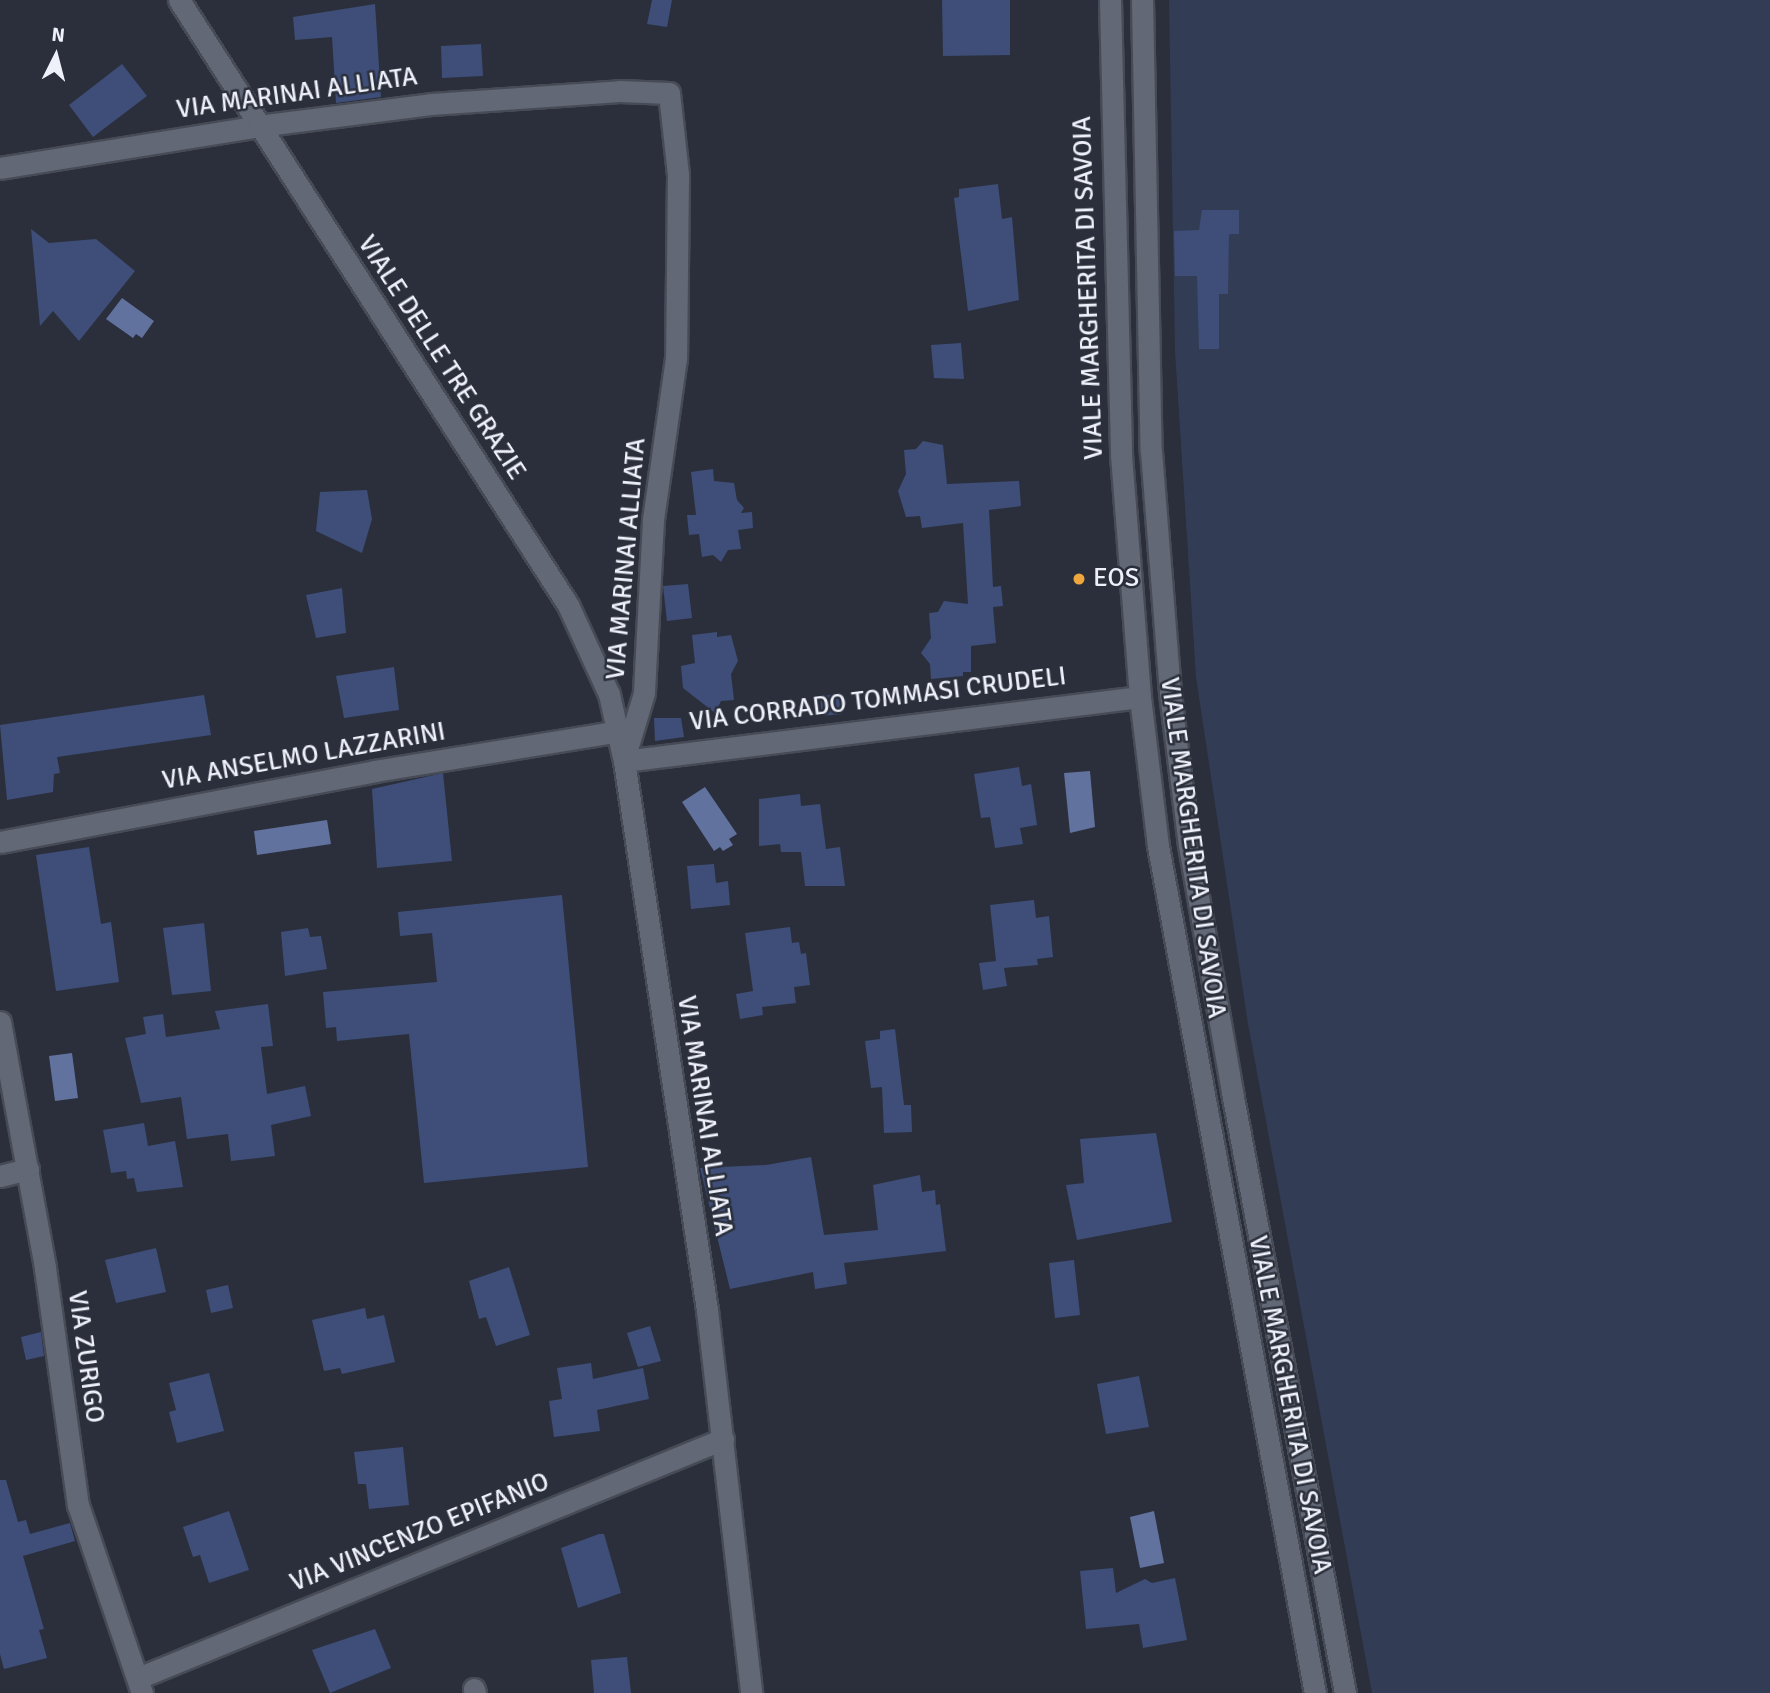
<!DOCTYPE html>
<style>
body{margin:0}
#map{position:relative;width:1770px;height:1693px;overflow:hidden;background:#2a2f3b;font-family:Signika,sans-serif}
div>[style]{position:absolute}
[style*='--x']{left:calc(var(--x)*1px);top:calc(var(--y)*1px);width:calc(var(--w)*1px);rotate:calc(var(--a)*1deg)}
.green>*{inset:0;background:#333c55}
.water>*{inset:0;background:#61729f}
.building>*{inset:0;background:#3e4e79}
.roads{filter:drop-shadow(2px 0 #474b56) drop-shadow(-2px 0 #474b56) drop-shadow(0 2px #474b56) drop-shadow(0 -2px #474b56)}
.minor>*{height:21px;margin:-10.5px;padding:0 10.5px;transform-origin:10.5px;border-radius:10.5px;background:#626876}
.dots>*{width:19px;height:19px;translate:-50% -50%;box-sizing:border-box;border:4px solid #2a2f3b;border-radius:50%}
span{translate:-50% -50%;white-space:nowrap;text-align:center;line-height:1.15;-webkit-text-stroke:5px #2a2f3b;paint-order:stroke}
.street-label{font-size:26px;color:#eef1fa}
.poi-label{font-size:26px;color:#eef1fa}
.left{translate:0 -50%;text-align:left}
.north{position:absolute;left:21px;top:21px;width:70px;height:70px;-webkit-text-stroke:5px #2a2f3b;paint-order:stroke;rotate:6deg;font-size:19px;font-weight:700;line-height:28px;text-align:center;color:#eef1fa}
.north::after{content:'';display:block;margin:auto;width:24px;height:32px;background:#eef1fa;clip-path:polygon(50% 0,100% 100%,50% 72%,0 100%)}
</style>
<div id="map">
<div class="green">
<i style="clip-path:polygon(1169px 0,1770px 0,1770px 1693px,1372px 1693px,1248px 1024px,1196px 677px,1175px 351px)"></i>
</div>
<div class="water">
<i style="clip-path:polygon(122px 298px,154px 321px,142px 338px,136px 334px,133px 338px,106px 319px)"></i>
<i style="clip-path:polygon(1090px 771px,1095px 827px,1070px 833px,1064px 773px)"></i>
<i style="clip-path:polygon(705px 787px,737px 834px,729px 839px,733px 845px,723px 851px,720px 847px,714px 851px,682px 802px)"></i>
<i style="clip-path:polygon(327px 820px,331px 844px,257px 855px,254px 831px)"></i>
<i style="clip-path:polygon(72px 1053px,78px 1098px,55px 1101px,49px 1056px)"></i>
<i style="clip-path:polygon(1154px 1511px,1164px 1563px,1140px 1568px,1130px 1517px)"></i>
</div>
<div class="building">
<i style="clip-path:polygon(652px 0,672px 0,667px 27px,647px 24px)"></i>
<i style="clip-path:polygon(942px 0,1010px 0,1010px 55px,943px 56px)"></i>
<i style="clip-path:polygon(375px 4px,381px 97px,336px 103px,332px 37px,295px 40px,293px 17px)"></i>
<i style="clip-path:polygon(481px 44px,483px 76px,442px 78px,441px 46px)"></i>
<i style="clip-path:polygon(122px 64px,147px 96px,93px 137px,69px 105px)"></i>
<i style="clip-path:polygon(998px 184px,1002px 219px,1012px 217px,1019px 300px,968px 311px,954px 198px,959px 197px,959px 189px)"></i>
<i style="clip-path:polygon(1202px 210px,1239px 210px,1239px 234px,1229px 234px,1228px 294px,1219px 294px,1219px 349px,1199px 349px,1197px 276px,1175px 276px,1174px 231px,1199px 230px)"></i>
<i style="clip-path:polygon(31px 229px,49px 243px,96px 239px,135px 271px,79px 341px,53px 311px,40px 326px)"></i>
<i style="clip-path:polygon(961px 343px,964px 379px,934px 378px,931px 345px)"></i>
<i style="clip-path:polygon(923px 441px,943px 445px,947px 484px,1019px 481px,1021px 506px,989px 510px,993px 587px,1001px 586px,1003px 606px,993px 607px,996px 643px,971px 646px,971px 672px,963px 672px,963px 676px,931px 679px,930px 664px,921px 653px,931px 638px,929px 613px,938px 612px,944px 601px,968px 604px,963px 523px,922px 528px,920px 516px,906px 517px,898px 491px,906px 474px,904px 450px,916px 449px)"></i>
<i style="clip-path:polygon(713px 469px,714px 481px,734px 483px,737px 500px,744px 508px,741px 513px,752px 512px,753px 528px,738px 530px,741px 549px,728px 550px,721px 562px,713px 555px,702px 557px,699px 534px,689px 535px,687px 515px,696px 515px,691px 472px)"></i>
<i style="clip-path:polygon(367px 490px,372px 519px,362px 553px,316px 531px,320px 492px)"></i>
<i style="clip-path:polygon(688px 584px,692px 618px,667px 621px,663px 586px)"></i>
<i style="clip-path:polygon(342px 588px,346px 633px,316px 638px,306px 595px)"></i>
<i style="clip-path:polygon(717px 632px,717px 637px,731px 635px,738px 661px,731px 674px,734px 700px,721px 701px,715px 713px,683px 688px,681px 666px,695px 663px,692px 635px)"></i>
<i style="clip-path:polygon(394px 667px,399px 710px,344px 718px,336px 676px)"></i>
<i style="clip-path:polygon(840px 694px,842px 714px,822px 716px,820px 696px)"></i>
<i style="clip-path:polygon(204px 695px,211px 735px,57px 757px,60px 773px,54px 774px,53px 792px,7px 800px,0 725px)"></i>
<i style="clip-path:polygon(654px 718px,681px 718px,684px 737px,655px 741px)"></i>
<i style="clip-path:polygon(1019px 767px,1022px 786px,1031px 784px,1037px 825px,1020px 828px,1023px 844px,995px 848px,990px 817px,981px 818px,974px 774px)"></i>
<i style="clip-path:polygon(443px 773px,452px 861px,377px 868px,372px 789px)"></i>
<i style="clip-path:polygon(800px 794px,801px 806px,820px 804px,826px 849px,840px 847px,845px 886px,805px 886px,801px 852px,781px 852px,780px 844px,759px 846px,759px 799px)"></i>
<i style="clip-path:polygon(89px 847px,101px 924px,111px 922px,119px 982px,56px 991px,36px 855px)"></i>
<i style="clip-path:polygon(714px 864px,716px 883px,728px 881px,730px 905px,691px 909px,687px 866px)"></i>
<i style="clip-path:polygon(562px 895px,588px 1167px,424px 1183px,409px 1034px,337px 1041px,336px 1027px,326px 1028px,323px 992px,437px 982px,432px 933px,400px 936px,398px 912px)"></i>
<i style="clip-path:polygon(1034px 900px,1036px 918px,1049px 916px,1053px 957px,1037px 959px,1038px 965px,1004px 968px,1007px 986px,983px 990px,979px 963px,996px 961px,990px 905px)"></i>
<i style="clip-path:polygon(204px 923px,211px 991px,172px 995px,163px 928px)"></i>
<i style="clip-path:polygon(790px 927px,792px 943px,799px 942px,801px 954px,806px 953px,810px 985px,794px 987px,796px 1003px,762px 1007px,763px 1015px,740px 1019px,736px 994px,753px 991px,745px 933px)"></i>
<i style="clip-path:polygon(308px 928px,310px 937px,321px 936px,327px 969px,285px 976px,281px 932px)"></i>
<i style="clip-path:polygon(268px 1004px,273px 1046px,261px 1047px,267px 1094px,305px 1086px,311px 1116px,271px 1125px,275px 1156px,231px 1161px,228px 1134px,187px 1139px,181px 1097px,141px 1103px,125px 1038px,146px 1034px,143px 1017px,163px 1014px,166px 1037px,220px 1029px,215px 1011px)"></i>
<i style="clip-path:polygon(895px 1029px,904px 1105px,911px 1105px,912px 1132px,884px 1133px,882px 1087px,871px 1088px,865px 1041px,880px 1039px,880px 1031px)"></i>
<i style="clip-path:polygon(144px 1123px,148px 1146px,175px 1141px,183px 1187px,137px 1192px,134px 1178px,127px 1179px,126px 1171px,111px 1173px,103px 1130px)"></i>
<i style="clip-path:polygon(1156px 1133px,1172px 1222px,1077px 1240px,1066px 1185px,1084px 1183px,1080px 1139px)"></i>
<i style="clip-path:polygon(811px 1157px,824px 1235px,878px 1230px,873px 1185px,920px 1175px,922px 1192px,935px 1190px,936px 1205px,940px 1204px,946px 1251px,844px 1263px,847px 1284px,815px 1289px,813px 1272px,730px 1289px,700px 1168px,766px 1165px)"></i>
<i style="clip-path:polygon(156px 1248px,166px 1292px,116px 1303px,105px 1260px)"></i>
<i style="clip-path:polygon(1074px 1260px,1080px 1315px,1055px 1318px,1049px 1263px)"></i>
<i style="clip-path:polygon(509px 1267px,530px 1335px,496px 1346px,486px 1317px,479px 1319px,469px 1281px)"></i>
<i style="clip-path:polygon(228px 1285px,233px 1308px,211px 1313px,206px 1290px)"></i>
<i style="clip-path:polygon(365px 1308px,367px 1319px,384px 1315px,395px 1362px,342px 1374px,340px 1368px,324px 1371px,312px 1320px)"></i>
<i style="clip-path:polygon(650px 1326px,661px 1361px,638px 1367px,627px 1333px)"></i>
<i style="clip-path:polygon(41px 1332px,44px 1356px,26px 1360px,21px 1337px)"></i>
<i style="clip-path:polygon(591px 1363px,593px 1379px,643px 1368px,649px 1399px,597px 1410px,600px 1431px,554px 1437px,549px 1401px,562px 1399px,557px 1368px)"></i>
<i style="clip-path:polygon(209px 1373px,224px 1431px,177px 1443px,169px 1412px,176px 1410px,169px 1383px)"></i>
<i style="clip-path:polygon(1139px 1376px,1149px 1427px,1106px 1434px,1097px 1384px)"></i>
<i style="clip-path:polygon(403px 1447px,409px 1505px,369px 1509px,366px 1484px,358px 1484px,354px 1452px)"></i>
<i style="clip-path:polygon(0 1480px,6px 1480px,18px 1522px,26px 1520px,30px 1534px,70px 1523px,75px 1541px,23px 1556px,44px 1629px,39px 1630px,47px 1658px,4px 1669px,0 1654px)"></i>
<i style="clip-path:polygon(229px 1511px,249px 1570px,209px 1583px,200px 1555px,193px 1557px,183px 1527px)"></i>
<i style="clip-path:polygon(599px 1534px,604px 1534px,621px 1593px,578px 1608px,561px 1548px)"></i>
<i style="clip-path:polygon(1113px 1568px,1116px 1593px,1145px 1579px,1152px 1583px,1175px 1578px,1187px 1640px,1143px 1648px,1139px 1624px,1086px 1629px,1080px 1571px)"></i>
<i style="clip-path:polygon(375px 1629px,391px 1668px,330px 1693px,312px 1650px)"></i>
<i style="clip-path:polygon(627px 1657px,631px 1693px,594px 1693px,591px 1660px)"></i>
</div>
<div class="roads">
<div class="minor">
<i style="--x:179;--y:0;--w:719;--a:57.26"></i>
<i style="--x:568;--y:605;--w:98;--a:65.3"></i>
<i style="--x:609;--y:694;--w:69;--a:77.4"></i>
<i style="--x:624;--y:761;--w:555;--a:81.4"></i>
<i style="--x:707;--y:1310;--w:386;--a:83.4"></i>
<i style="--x:1110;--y:0;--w:455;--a:88.6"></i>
<i style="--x:1121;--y:455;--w:243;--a:85.5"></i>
<i style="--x:1140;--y:697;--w:150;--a:83.1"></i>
<i style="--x:1158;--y:846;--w:861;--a:79.5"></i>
<i style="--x:1142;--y:0;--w:451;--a:88.9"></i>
<i style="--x:1151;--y:451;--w:243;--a:85.5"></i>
<i style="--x:1170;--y:693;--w:153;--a:82.9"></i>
<i style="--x:1189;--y:845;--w:251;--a:80.1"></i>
<i style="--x:1232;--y:1092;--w:612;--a:79.35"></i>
<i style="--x:0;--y:168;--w:261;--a:-9.2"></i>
<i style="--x:258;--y:126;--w:174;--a:-7.2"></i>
<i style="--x:431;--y:104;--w:189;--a:-3.9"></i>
<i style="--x:620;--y:91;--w:49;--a:2.3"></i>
<i style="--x:669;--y:93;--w:82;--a:83.7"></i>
<i style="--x:678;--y:175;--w:183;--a:90.6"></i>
<i style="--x:676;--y:358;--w:164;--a:98.1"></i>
<i style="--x:653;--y:520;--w:173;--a:93"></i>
<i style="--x:644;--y:693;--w:69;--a:106.9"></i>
<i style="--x:624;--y:761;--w:520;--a:-7.07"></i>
<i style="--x:0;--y:842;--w:382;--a:-10.7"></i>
<i style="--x:375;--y:771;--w:246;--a:-9.3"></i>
<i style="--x:0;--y:1022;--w:250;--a:79.6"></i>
<i style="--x:45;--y:1268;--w:239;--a:82.1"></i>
<i style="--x:78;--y:1505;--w:199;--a:71.2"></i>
<i style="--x:0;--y:1176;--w:29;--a:-14"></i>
<i style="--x:138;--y:1678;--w:632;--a:-22.22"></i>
<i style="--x:474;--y:1689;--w:4;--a:76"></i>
</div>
</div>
<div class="dots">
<i style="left:1079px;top:579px;background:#efa73d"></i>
</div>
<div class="street-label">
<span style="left:297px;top:94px;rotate:-8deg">VIA MARINAI ALLIATA</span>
<span style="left:1089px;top:288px;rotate:-92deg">VIALE MARGHERITA DI SAVOIA</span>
<span style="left:441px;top:358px;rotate:57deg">VIALE DELLE TRE GRAZIE</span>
<span style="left:627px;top:559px;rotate:-85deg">VIA MARINAI ALLIATA</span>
<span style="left:878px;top:700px;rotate:-7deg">VIA CORRADO TOMMASI CRUDELI</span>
<span style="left:304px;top:757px;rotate:-10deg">VIA ANSELMO LAZZARINI</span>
<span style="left:1192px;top:848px;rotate:82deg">VIALE MARGHERITA DI SAVOIA</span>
<span style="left:704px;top:1116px;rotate:81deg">VIA MARINAI ALLIATA</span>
<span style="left:85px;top:1357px;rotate:82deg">VIA ZURIGO</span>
<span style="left:1289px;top:1405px;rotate:79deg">VIALE MARGHERITA DI SAVOIA</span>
<span style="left:420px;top:1533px;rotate:-22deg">VIA VINCENZO EPIFANIO</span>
</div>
<div class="poi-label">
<span class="left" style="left:1093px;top:579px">EOS</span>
</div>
<div class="north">N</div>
</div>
